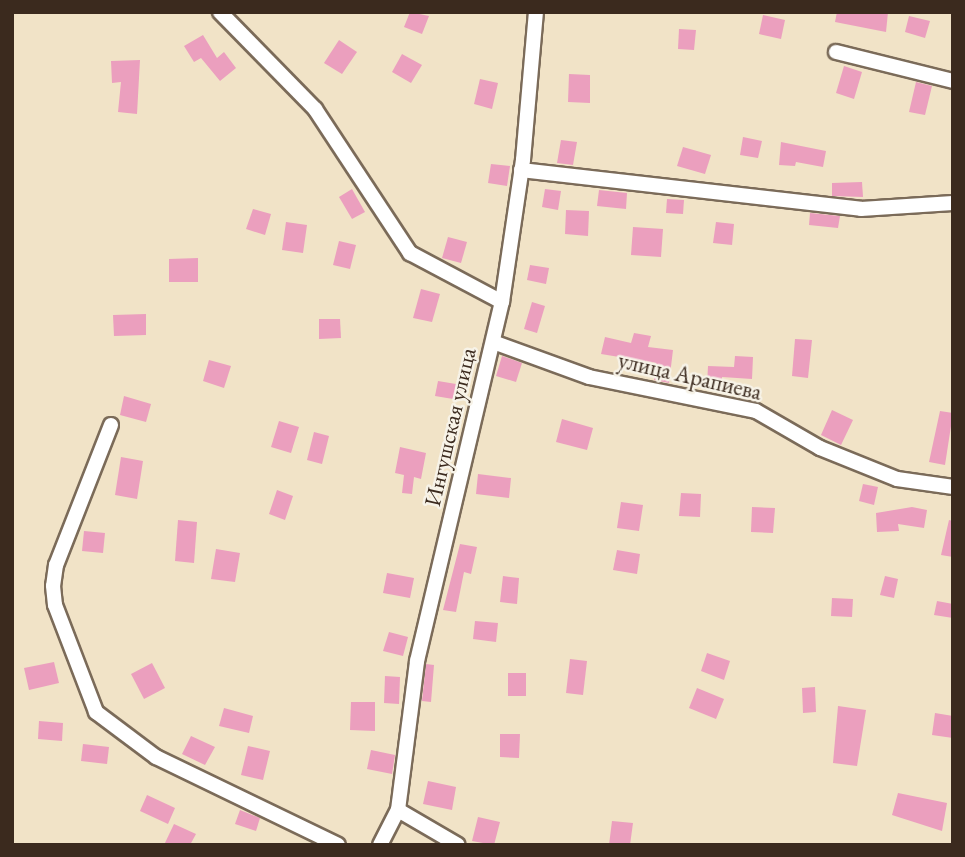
<!DOCTYPE html>
<meta charset="utf-8">
<style>
body{margin:0}
#map{position:relative;width:965px;height:857px;overflow:hidden;background:#f1e3c7;font-family:"EB Garamond",serif}
div>[style]{position:absolute}
[style*='--x']{left:calc(var(--x)*1px);top:calc(var(--y)*1px);width:calc(var(--w)*1px);rotate:calc(var(--a)*1deg)}
.building>*{inset:0;background:#eb9fbe}
.roads{filter:drop-shadow(2px 0 #7b6b59) drop-shadow(-2px 0 #7b6b59) drop-shadow(0 2px #7b6b59) drop-shadow(0 -2px #7b6b59)}
.minor>*{height:14px;margin:-7px;padding:0 7px;transform-origin:7px;border-radius:7px;background:#fff}
span{translate:-50% -50%;white-space:nowrap;text-align:center;line-height:1.15;-webkit-text-stroke:5px #f7f3e8;paint-order:stroke}
.street-label{font-size:23px;color:#3b2a1e}
.frame{position:absolute;inset:0;border:14px solid #3b2a1e;pointer-events:none}
</style>
<div id="map">
<div class="building">
<i style="clip-path:polygon(410px 12px,429px 16px,422px 34px,404px 27px)"></i>
<i style="clip-path:polygon(837px 12px,888px 12px,886px 32px,835px 22px)"></i>
<i style="clip-path:polygon(763px 15px,785px 20px,781px 39px,759px 34px)"></i>
<i style="clip-path:polygon(909px 16px,930px 21px,925px 38px,905px 32px)"></i>
<i style="clip-path:polygon(679px 29px,696px 30px,694px 50px,678px 49px)"></i>
<i style="clip-path:polygon(203px 35px,217px 58px,224px 52px,236px 68px,220px 81px,201px 58px,194px 62px,184px 46px)"></i>
<i style="clip-path:polygon(339px 40px,357px 52px,342px 74px,324px 63px)"></i>
<i style="clip-path:polygon(402px 54px,422px 65px,411px 83px,392px 72px)"></i>
<i style="clip-path:polygon(140px 60px,137px 114px,118px 112px,121px 82px,112px 83px,111px 61px)"></i>
<i style="clip-path:polygon(844px 66px,862px 72px,854px 99px,836px 93px)"></i>
<i style="clip-path:polygon(569px 74px,590px 75px,590px 103px,568px 102px)"></i>
<i style="clip-path:polygon(480px 79px,498px 83px,492px 109px,474px 104px)"></i>
<i style="clip-path:polygon(916px 82px,932px 86px,925px 115px,909px 112px)"></i>
<i style="clip-path:polygon(743px 137px,762px 141px,758px 158px,740px 155px)"></i>
<i style="clip-path:polygon(561px 140px,577px 142px,573px 165px,557px 163px)"></i>
<i style="clip-path:polygon(781px 142px,826px 151px,823px 167px,796px 162px,795px 166px,779px 165px)"></i>
<i style="clip-path:polygon(683px 147px,711px 155px,705px 174px,677px 166px)"></i>
<i style="clip-path:polygon(491px 164px,510px 166px,507px 186px,488px 183px)"></i>
<i style="clip-path:polygon(862px 182px,863px 197px,832px 196px,832px 183px)"></i>
<i style="clip-path:polygon(352px 189px,365px 212px,352px 219px,339px 197px)"></i>
<i style="clip-path:polygon(545px 189px,561px 191px,558px 210px,542px 207px)"></i>
<i style="clip-path:polygon(599px 190px,627px 193px,626px 209px,597px 206px)"></i>
<i style="clip-path:polygon(667px 199px,684px 200px,683px 214px,666px 213px)"></i>
<i style="clip-path:polygon(253px 209px,271px 214px,265px 235px,246px 229px)"></i>
<i style="clip-path:polygon(566px 210px,589px 211px,588px 236px,565px 234px)"></i>
<i style="clip-path:polygon(810px 213px,840px 216px,838px 228px,809px 225px)"></i>
<i style="clip-path:polygon(286px 222px,307px 225px,303px 253px,282px 250px)"></i>
<i style="clip-path:polygon(716px 222px,734px 224px,732px 245px,713px 243px)"></i>
<i style="clip-path:polygon(633px 227px,663px 229px,661px 257px,631px 255px)"></i>
<i style="clip-path:polygon(448px 237px,467px 242px,461px 263px,442px 258px)"></i>
<i style="clip-path:polygon(339px 241px,356px 245px,350px 269px,333px 265px)"></i>
<i style="clip-path:polygon(198px 258px,198px 282px,169px 282px,169px 259px)"></i>
<i style="clip-path:polygon(530px 265px,549px 268px,546px 284px,527px 280px)"></i>
<i style="clip-path:polygon(421px 289px,440px 294px,432px 322px,413px 318px)"></i>
<i style="clip-path:polygon(532px 302px,545px 306px,537px 333px,524px 329px)"></i>
<i style="clip-path:polygon(146px 314px,146px 335px,114px 336px,113px 315px)"></i>
<i style="clip-path:polygon(319px 319px,340px 319px,341px 338px,319px 339px)"></i>
<i style="clip-path:polygon(634px 333px,651px 336px,648px 347px,673px 350px,669px 383px,654px 380px,656px 363px,601px 354px,605px 337px,631px 343px)"></i>
<i style="clip-path:polygon(795px 339px,812px 340px,808px 378px,792px 376px)"></i>
<i style="clip-path:polygon(502px 356px,522px 363px,516px 382px,496px 376px)"></i>
<i style="clip-path:polygon(735px 356px,753px 357px,752px 379px,722px 377px,722px 386px,707px 385px,708px 366px,734px 367px)"></i>
<i style="clip-path:polygon(209px 360px,231px 366px,224px 388px,203px 381px)"></i>
<i style="clip-path:polygon(438px 381px,462px 385px,459px 400px,435px 396px)"></i>
<i style="clip-path:polygon(124px 396px,151px 404px,146px 422px,120px 415px)"></i>
<i style="clip-path:polygon(832px 410px,853px 420px,841px 445px,821px 435px)"></i>
<i style="clip-path:polygon(940px 411px,953px 413px,945px 465px,929px 462px)"></i>
<i style="clip-path:polygon(562px 419px,593px 428px,587px 450px,556px 442px)"></i>
<i style="clip-path:polygon(279px 421px,299px 427px,291px 453px,271px 447px)"></i>
<i style="clip-path:polygon(314px 432px,329px 436px,322px 464px,307px 460px)"></i>
<i style="clip-path:polygon(400px 447px,426px 453px,421px 479px,414px 477px,412px 494px,402px 493px,404px 475px,395px 473px)"></i>
<i style="clip-path:polygon(121px 457px,143px 461px,137px 499px,115px 495px)"></i>
<i style="clip-path:polygon(478px 474px,511px 478px,509px 498px,476px 494px)"></i>
<i style="clip-path:polygon(863px 484px,878px 487px,874px 505px,859px 501px)"></i>
<i style="clip-path:polygon(277px 490px,293px 496px,285px 520px,269px 514px)"></i>
<i style="clip-path:polygon(681px 493px,701px 494px,700px 517px,679px 516px)"></i>
<i style="clip-path:polygon(621px 502px,643px 505px,639px 531px,617px 528px)"></i>
<i style="clip-path:polygon(752px 507px,775px 508px,773px 533px,751px 532px)"></i>
<i style="clip-path:polygon(912px 507px,927px 510px,924px 528px,898px 524px,899px 531px,877px 532px,876px 513px)"></i>
<i style="clip-path:polygon(178px 520px,197px 522px,194px 563px,175px 561px)"></i>
<i style="clip-path:polygon(949px 520px,953px 521px,953px 557px,941px 555px)"></i>
<i style="clip-path:polygon(84px 531px,105px 533px,103px 553px,82px 551px)"></i>
<i style="clip-path:polygon(460px 544px,477px 547px,471px 574px,464px 572px,456px 612px,443px 610px)"></i>
<i style="clip-path:polygon(216px 549px,240px 553px,235px 582px,211px 579px)"></i>
<i style="clip-path:polygon(617px 550px,640px 554px,637px 574px,613px 570px)"></i>
<i style="clip-path:polygon(387px 573px,414px 578px,410px 598px,383px 593px)"></i>
<i style="clip-path:polygon(503px 576px,519px 578px,517px 604px,500px 602px)"></i>
<i style="clip-path:polygon(885px 576px,898px 579px,894px 598px,880px 595px)"></i>
<i style="clip-path:polygon(832px 598px,853px 599px,852px 617px,831px 616px)"></i>
<i style="clip-path:polygon(937px 601px,953px 604px,953px 618px,934px 615px)"></i>
<i style="clip-path:polygon(475px 621px,498px 623px,496px 642px,473px 639px)"></i>
<i style="clip-path:polygon(389px 632px,408px 637px,403px 656px,383px 651px)"></i>
<i style="clip-path:polygon(707px 653px,730px 661px,724px 680px,701px 671px)"></i>
<i style="clip-path:polygon(570px 659px,587px 661px,583px 695px,566px 693px)"></i>
<i style="clip-path:polygon(54px 662px,59px 683px,29px 690px,24px 668px)"></i>
<i style="clip-path:polygon(152px 663px,165px 688px,144px 699px,131px 674px)"></i>
<i style="clip-path:polygon(426px 664px,434px 665px,431px 702px,422px 701px)"></i>
<i style="clip-path:polygon(508px 673px,526px 673px,526px 696px,508px 696px)"></i>
<i style="clip-path:polygon(385px 676px,400px 677px,399px 704px,384px 703px)"></i>
<i style="clip-path:polygon(815px 687px,816px 712px,803px 713px,802px 688px)"></i>
<i style="clip-path:polygon(697px 688px,724px 699px,716px 719px,689px 708px)"></i>
<i style="clip-path:polygon(351px 702px,375px 702px,375px 731px,350px 730px)"></i>
<i style="clip-path:polygon(838px 706px,866px 710px,857px 766px,833px 763px)"></i>
<i style="clip-path:polygon(224px 708px,253px 716px,249px 733px,219px 726px)"></i>
<i style="clip-path:polygon(935px 713px,953px 716px,953px 738px,932px 735px)"></i>
<i style="clip-path:polygon(39px 721px,63px 723px,62px 741px,38px 739px)"></i>
<i style="clip-path:polygon(500px 734px,520px 734px,519px 758px,500px 757px)"></i>
<i style="clip-path:polygon(191px 736px,215px 747px,205px 765px,182px 754px)"></i>
<i style="clip-path:polygon(83px 744px,109px 747px,107px 764px,81px 761px)"></i>
<i style="clip-path:polygon(248px 746px,270px 751px,263px 780px,241px 775px)"></i>
<i style="clip-path:polygon(371px 750px,395px 755px,392px 774px,367px 769px)"></i>
<i style="clip-path:polygon(428px 781px,456px 787px,452px 810px,423px 804px)"></i>
<i style="clip-path:polygon(898px 793px,947px 803px,942px 831px,892px 815px)"></i>
<i style="clip-path:polygon(147px 795px,175px 808px,168px 824px,140px 811px)"></i>
<i style="clip-path:polygon(240px 810px,260px 818px,256px 831px,235px 824px)"></i>
<i style="clip-path:polygon(478px 817px,500px 822px,494px 845px,472px 841px)"></i>
<i style="clip-path:polygon(612px 821px,633px 823px,630px 845px,609px 845px)"></i>
<i style="clip-path:polygon(174px 824px,196px 834px,190px 845px,164px 845px)"></i>
</div>
<div class="roads">
<div class="minor">
<i style="--x:220;--y:12;--w:136;--a:45.6"></i>
<i style="--x:315;--y:109;--w:173;--a:56.6"></i>
<i style="--x:410;--y:253;--w:104;--a:28"></i>
<i style="--x:836;--y:52;--w:121;--a:13.9"></i>
<i style="--x:521;--y:170;--w:342;--a:6.5"></i>
<i style="--x:861;--y:209;--w:92;--a:-3.7"></i>
<i style="--x:493;--y:342;--w:102;--a:20"></i>
<i style="--x:589;--y:377;--w:170;--a:11.5"></i>
<i style="--x:756;--y:411;--w:74;--a:30"></i>
<i style="--x:820;--y:448;--w:83;--a:21.9"></i>
<i style="--x:897;--y:479;--w:57;--a:8.1"></i>
<i style="--x:111;--y:425;--w:150;--a:111.4"></i>
<i style="--x:56;--y:565;--w:21;--a:98"></i>
<i style="--x:53;--y:586;--w:19;--a:84"></i>
<i style="--x:55;--y:605;--w:115;--a:69"></i>
<i style="--x:96;--y:712;--w:75;--a:36.9"></i>
<i style="--x:156;--y:757;--w:202;--a:25.8"></i>
<i style="--x:398;--y:810;--w:69;--a:30.3"></i>
<i style="--x:380;--y:845;--w:39;--a:-63"></i>
<i style="--x:398;--y:810;--w:150;--a:-82.7"></i>
<i style="--x:417;--y:661;--w:369;--a:-76.7"></i>
<i style="--x:502;--y:302;--w:144;--a:-81.6"></i>
<i style="--x:523;--y:160;--w:149;--a:-85"></i>
</div>
</div>
<div class="street-label">
<span style="left:690px;top:376px;rotate:13deg">улица Арапиева</span>
<span style="left:450px;top:427px;rotate:-77deg">Ингушская улица</span>
</div>
<div class="frame"></div>
</div>
